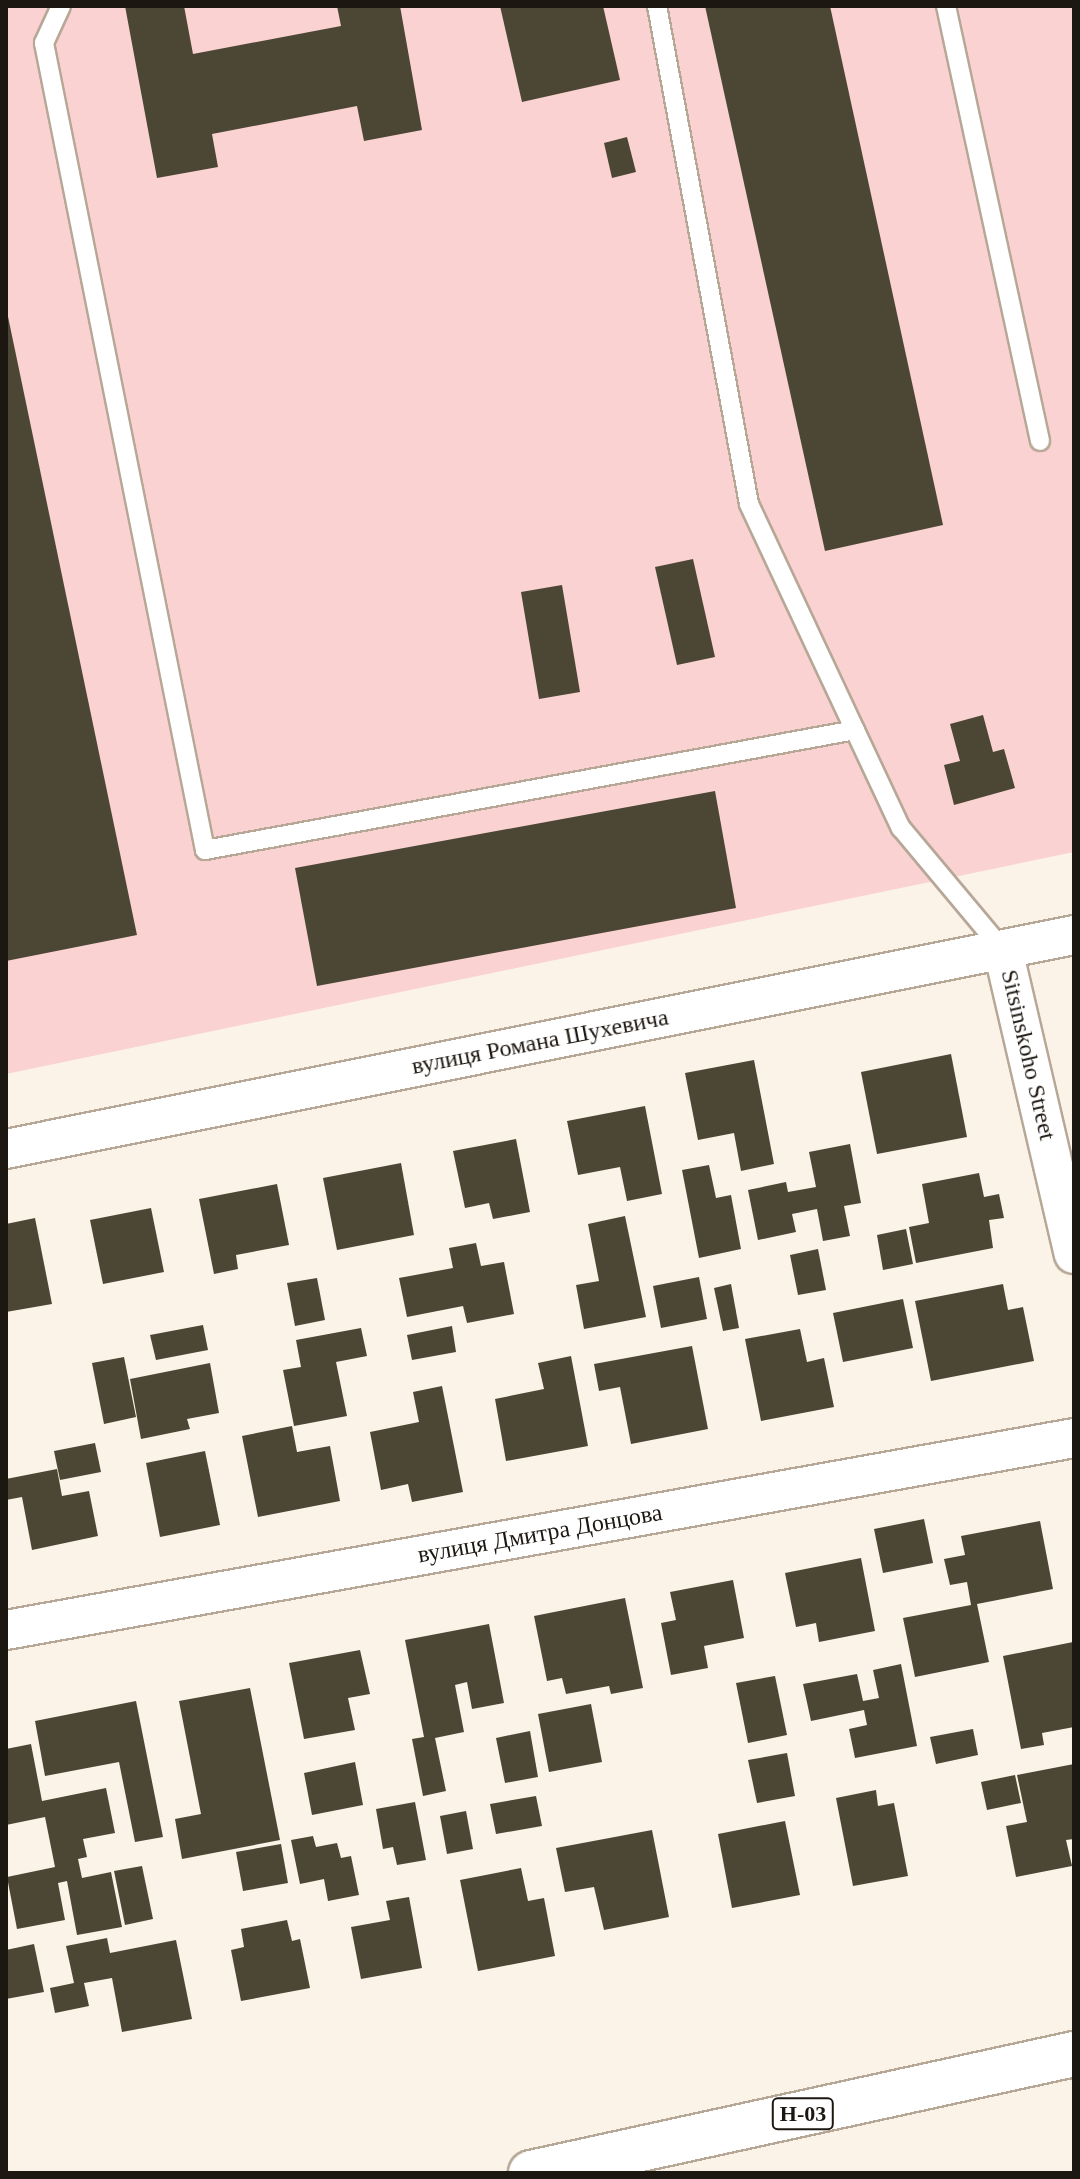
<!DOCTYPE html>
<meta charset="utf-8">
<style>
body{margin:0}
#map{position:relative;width:1080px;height:2179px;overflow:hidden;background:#fcf3e8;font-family:"Times New Roman",serif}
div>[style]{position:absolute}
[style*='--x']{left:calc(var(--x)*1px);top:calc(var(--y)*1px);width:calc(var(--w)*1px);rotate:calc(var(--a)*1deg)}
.green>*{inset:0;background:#f9d2d1}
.building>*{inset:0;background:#4c4635}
.roads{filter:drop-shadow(2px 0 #b7a797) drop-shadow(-2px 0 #b7a797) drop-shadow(0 2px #b7a797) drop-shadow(0 -2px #b7a797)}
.service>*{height:18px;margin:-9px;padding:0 9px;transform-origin:9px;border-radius:9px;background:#fff}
.minor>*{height:38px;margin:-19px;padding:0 19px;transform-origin:19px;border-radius:19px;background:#fff}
.primary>*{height:44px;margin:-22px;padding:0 22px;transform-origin:22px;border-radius:22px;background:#fff}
span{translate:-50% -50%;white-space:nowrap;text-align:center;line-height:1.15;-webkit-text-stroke:8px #fff;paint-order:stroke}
.shield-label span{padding:2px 6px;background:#fff;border:2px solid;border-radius:6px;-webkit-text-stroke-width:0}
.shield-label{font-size:22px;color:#1d1711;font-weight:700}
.street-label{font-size:24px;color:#1d1711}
.frame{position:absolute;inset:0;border:8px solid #1d1711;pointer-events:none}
</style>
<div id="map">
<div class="green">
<i style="clip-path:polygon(6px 6px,1074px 6px,1074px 852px,6px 1074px)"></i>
</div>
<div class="building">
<i style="clip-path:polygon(125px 6px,184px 6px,193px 54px,341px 26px,337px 6px,400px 6px,422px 130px,364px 141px,357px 106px,212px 134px,218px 167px,157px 178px)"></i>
<i style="clip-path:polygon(500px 6px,603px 6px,620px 80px,522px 102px)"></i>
<i style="clip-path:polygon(705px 6px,830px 6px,943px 525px,825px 551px)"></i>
<i style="clip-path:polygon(627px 137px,636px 172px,612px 178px,604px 143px)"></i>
<i style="clip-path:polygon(6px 307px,137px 935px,6px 961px)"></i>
<i style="clip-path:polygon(693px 559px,715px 657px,677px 665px,655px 567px)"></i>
<i style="clip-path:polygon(562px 585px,580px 692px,539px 699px,521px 592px)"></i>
<i style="clip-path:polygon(983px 715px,993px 752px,1004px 749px,1015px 788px,954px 805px,944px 765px,960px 761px,950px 724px)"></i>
<i style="clip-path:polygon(715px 791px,736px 908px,317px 986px,295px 868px)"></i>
<i style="clip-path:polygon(951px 1054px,967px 1137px,877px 1154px,861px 1072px)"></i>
<i style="clip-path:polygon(754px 1060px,774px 1164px,741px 1171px,734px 1133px,698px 1140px,685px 1073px)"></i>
<i style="clip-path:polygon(645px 1106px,662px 1194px,627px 1201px,620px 1167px,578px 1175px,567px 1121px)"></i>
<i style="clip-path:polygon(516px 1139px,530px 1212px,493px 1219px,489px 1203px,465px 1208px,453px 1151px)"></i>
<i style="clip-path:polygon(850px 1144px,861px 1203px,844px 1206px,850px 1236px,823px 1241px,817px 1209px,792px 1214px,796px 1232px,758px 1240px,748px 1190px,786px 1182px,788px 1192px,816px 1187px,809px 1152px)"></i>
<i style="clip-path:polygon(401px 1163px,414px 1235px,337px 1250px,323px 1178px)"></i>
<i style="clip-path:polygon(709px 1165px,716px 1198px,731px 1195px,741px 1249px,699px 1258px,682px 1170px)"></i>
<i style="clip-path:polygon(979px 1173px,984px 1197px,999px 1194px,1004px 1218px,989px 1220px,993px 1248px,916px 1263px,909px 1227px,929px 1223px,922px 1184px)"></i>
<i style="clip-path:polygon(277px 1184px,289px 1245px,236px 1255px,238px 1269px,214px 1274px,199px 1199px)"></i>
<i style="clip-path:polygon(151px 1208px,164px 1272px,103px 1284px,90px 1220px)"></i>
<i style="clip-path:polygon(625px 1216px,646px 1317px,584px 1329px,576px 1285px,599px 1281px,588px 1224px)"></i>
<i style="clip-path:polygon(35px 1218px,52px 1304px,6px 1312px,6px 1224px)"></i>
<i style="clip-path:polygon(906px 1229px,913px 1264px,883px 1270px,877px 1235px)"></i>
<i style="clip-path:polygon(476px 1243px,481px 1266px,504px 1262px,514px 1314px,467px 1323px,463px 1306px,407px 1317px,399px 1278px,453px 1268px,449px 1248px)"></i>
<i style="clip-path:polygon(818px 1249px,826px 1290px,798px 1295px,790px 1255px)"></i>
<i style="clip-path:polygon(699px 1277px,707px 1319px,661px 1328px,653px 1286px)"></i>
<i style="clip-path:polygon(317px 1278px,325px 1320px,295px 1326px,287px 1283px)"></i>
<i style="clip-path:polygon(731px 1284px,739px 1328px,723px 1331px,714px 1288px)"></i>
<i style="clip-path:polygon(1003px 1284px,1008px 1310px,1023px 1307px,1034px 1361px,931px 1381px,915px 1301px)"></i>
<i style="clip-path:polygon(903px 1299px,913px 1348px,843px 1362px,833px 1313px)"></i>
<i style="clip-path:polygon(203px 1325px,208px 1350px,156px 1360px,150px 1335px)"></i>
<i style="clip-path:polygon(452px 1326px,456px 1352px,412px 1360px,407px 1335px)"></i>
<i style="clip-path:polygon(361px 1328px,367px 1356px,336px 1362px,347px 1416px,294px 1426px,283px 1370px,301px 1367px,296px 1340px)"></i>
<i style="clip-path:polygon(800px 1329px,807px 1362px,824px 1358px,834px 1407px,761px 1421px,745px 1339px)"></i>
<i style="clip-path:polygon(692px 1346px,708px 1429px,631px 1444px,620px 1387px,599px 1391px,594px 1364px)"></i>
<i style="clip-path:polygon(571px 1356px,588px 1446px,506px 1461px,495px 1399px,544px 1389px,538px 1363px)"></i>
<i style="clip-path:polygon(124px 1357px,136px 1417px,104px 1424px,92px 1363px)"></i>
<i style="clip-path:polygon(210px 1363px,219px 1413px,187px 1419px,190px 1429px,141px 1439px,130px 1379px)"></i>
<i style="clip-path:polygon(442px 1386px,463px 1492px,412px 1502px,408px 1484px,381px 1490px,370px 1432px,419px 1422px,413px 1392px)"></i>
<i style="clip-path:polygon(292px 1426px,297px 1452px,330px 1446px,340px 1501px,258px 1517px,242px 1436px)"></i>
<i style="clip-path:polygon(95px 1443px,101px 1472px,60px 1480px,54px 1451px)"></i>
<i style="clip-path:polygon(205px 1451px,220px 1525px,160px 1537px,146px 1463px)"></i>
<i style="clip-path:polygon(57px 1469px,62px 1496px,89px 1491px,98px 1536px,32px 1550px,22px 1497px,6px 1500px,6px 1479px)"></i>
<i style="clip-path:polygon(924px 1519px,933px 1563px,883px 1573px,874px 1529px)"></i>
<i style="clip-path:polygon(1040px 1521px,1053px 1589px,977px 1604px,989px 1662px,915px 1677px,903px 1618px,971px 1605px,967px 1582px,950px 1585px,944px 1559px,965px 1555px,961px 1536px)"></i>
<i style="clip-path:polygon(861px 1558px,875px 1631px,819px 1642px,816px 1623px,796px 1627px,785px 1573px)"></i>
<i style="clip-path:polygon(733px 1580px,744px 1638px,704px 1646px,708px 1668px,671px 1675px,661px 1623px,676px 1620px,670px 1592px)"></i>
<i style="clip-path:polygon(625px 1598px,643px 1688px,611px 1694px,609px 1686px,566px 1694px,562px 1678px,547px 1681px,534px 1616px)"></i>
<i style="clip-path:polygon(489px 1624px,504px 1703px,472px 1709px,467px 1682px,455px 1685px,464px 1732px,435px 1738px,446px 1791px,423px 1796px,412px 1739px,424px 1737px,405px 1640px)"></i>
<i style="clip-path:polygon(1073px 1642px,1074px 1727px,1042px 1733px,1044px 1745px,1021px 1749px,1003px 1656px)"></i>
<i style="clip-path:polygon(360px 1650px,370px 1694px,348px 1698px,355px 1730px,304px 1739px,289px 1663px)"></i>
<i style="clip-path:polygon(901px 1664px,917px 1746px,855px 1758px,849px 1729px,867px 1725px,864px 1710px,811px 1721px,803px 1684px,857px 1674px,863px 1701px,879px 1698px,873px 1670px)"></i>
<i style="clip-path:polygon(775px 1676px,787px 1735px,748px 1743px,736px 1683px)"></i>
<i style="clip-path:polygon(250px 1688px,280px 1840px,182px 1859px,175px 1819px,201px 1814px,179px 1701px)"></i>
<i style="clip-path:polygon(136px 1701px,163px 1837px,135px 1842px,119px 1762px,45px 1776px,35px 1721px)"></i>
<i style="clip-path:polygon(591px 1704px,602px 1762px,549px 1772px,538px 1714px)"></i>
<i style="clip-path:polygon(973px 1729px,978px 1755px,936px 1764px,930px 1737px)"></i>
<i style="clip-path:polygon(530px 1731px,538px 1777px,505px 1783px,496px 1738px)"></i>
<i style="clip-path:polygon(31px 1744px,42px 1801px,106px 1788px,115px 1833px,83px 1839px,87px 1857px,78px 1859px,82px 1878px,111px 1872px,122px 1927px,77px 1935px,67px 1881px,58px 1883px,65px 1920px,17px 1929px,7px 1877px,55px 1867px,45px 1817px,6px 1825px,6px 1749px)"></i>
<i style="clip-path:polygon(787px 1753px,795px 1796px,757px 1803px,748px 1760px)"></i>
<i style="clip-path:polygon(355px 1762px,363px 1805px,312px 1815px,304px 1773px)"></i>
<i style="clip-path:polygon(1074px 1764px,1074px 1839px,1066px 1840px,1072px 1866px,1016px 1877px,1006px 1826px,1027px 1822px,1017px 1775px)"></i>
<i style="clip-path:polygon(1015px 1775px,1021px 1803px,987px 1810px,981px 1782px)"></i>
<i style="clip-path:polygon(876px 1790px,878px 1806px,894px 1803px,908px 1876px,853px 1886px,836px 1798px)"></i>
<i style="clip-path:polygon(536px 1796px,542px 1826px,496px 1834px,490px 1804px)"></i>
<i style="clip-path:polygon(415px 1802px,426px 1860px,397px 1865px,393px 1847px,383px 1849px,376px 1809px)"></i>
<i style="clip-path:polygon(466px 1811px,473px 1849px,447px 1854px,440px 1816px)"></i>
<i style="clip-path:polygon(785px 1821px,800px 1895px,732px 1908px,718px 1834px)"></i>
<i style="clip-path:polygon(652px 1830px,669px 1917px,604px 1930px,594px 1887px,565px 1892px,556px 1848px)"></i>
<i style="clip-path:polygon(313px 1836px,316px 1847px,337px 1843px,341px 1858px,351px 1856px,359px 1895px,328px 1901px,324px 1879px,300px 1884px,291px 1840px)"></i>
<i style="clip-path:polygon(281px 1844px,288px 1883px,243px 1891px,236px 1852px)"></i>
<i style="clip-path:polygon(142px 1866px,153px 1919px,125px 1925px,114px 1871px)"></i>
<i style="clip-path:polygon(521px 1868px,528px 1901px,544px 1898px,555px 1956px,478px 1971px,460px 1880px)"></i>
<i style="clip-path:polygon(409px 1897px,422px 1968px,361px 1979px,351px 1927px,390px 1920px,386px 1901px)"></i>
<i style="clip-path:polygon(287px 1920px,292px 1941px,300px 1939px,310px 1988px,241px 2001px,231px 1950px,244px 1947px,241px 1929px)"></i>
<i style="clip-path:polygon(107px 1938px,110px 1953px,176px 1940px,192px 2019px,122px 2032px,112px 1978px,84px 1983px,89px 2006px,55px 2013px,50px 1988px,74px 1983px,66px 1946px)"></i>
<i style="clip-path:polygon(34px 1944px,44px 1992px,6px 1999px,6px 1950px)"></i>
</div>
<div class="roads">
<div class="service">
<i style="--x:61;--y:6;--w:41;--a:114.7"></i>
<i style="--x:44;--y:43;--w:823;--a:78.72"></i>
<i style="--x:205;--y:850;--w:661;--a:-10.46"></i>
<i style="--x:657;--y:6;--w:506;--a:79.53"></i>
<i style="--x:749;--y:504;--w:358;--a:64.9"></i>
<i style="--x:901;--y:828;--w:159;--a:50.1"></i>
<i style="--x:946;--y:6;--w:445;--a:77.8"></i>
</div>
<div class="minor">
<i style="--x:1003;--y:950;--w:312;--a:76.9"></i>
<i style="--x:6;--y:1149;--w:1089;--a:-11.33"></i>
<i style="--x:6;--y:1630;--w:1085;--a:-10.19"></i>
</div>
<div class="primary">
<i style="--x:531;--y:2173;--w:556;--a:-12.36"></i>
</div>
</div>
<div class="shield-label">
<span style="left:803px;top:2114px">Н-03</span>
</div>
<div class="street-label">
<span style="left:540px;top:1042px;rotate:-11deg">вулиця Романа Шухевича</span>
<span style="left:1028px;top:1055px;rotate:77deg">Sitsinskoho Street</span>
<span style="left:540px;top:1534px;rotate:-10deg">вулиця Дмитра Донцова</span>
</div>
<div class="frame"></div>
</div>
